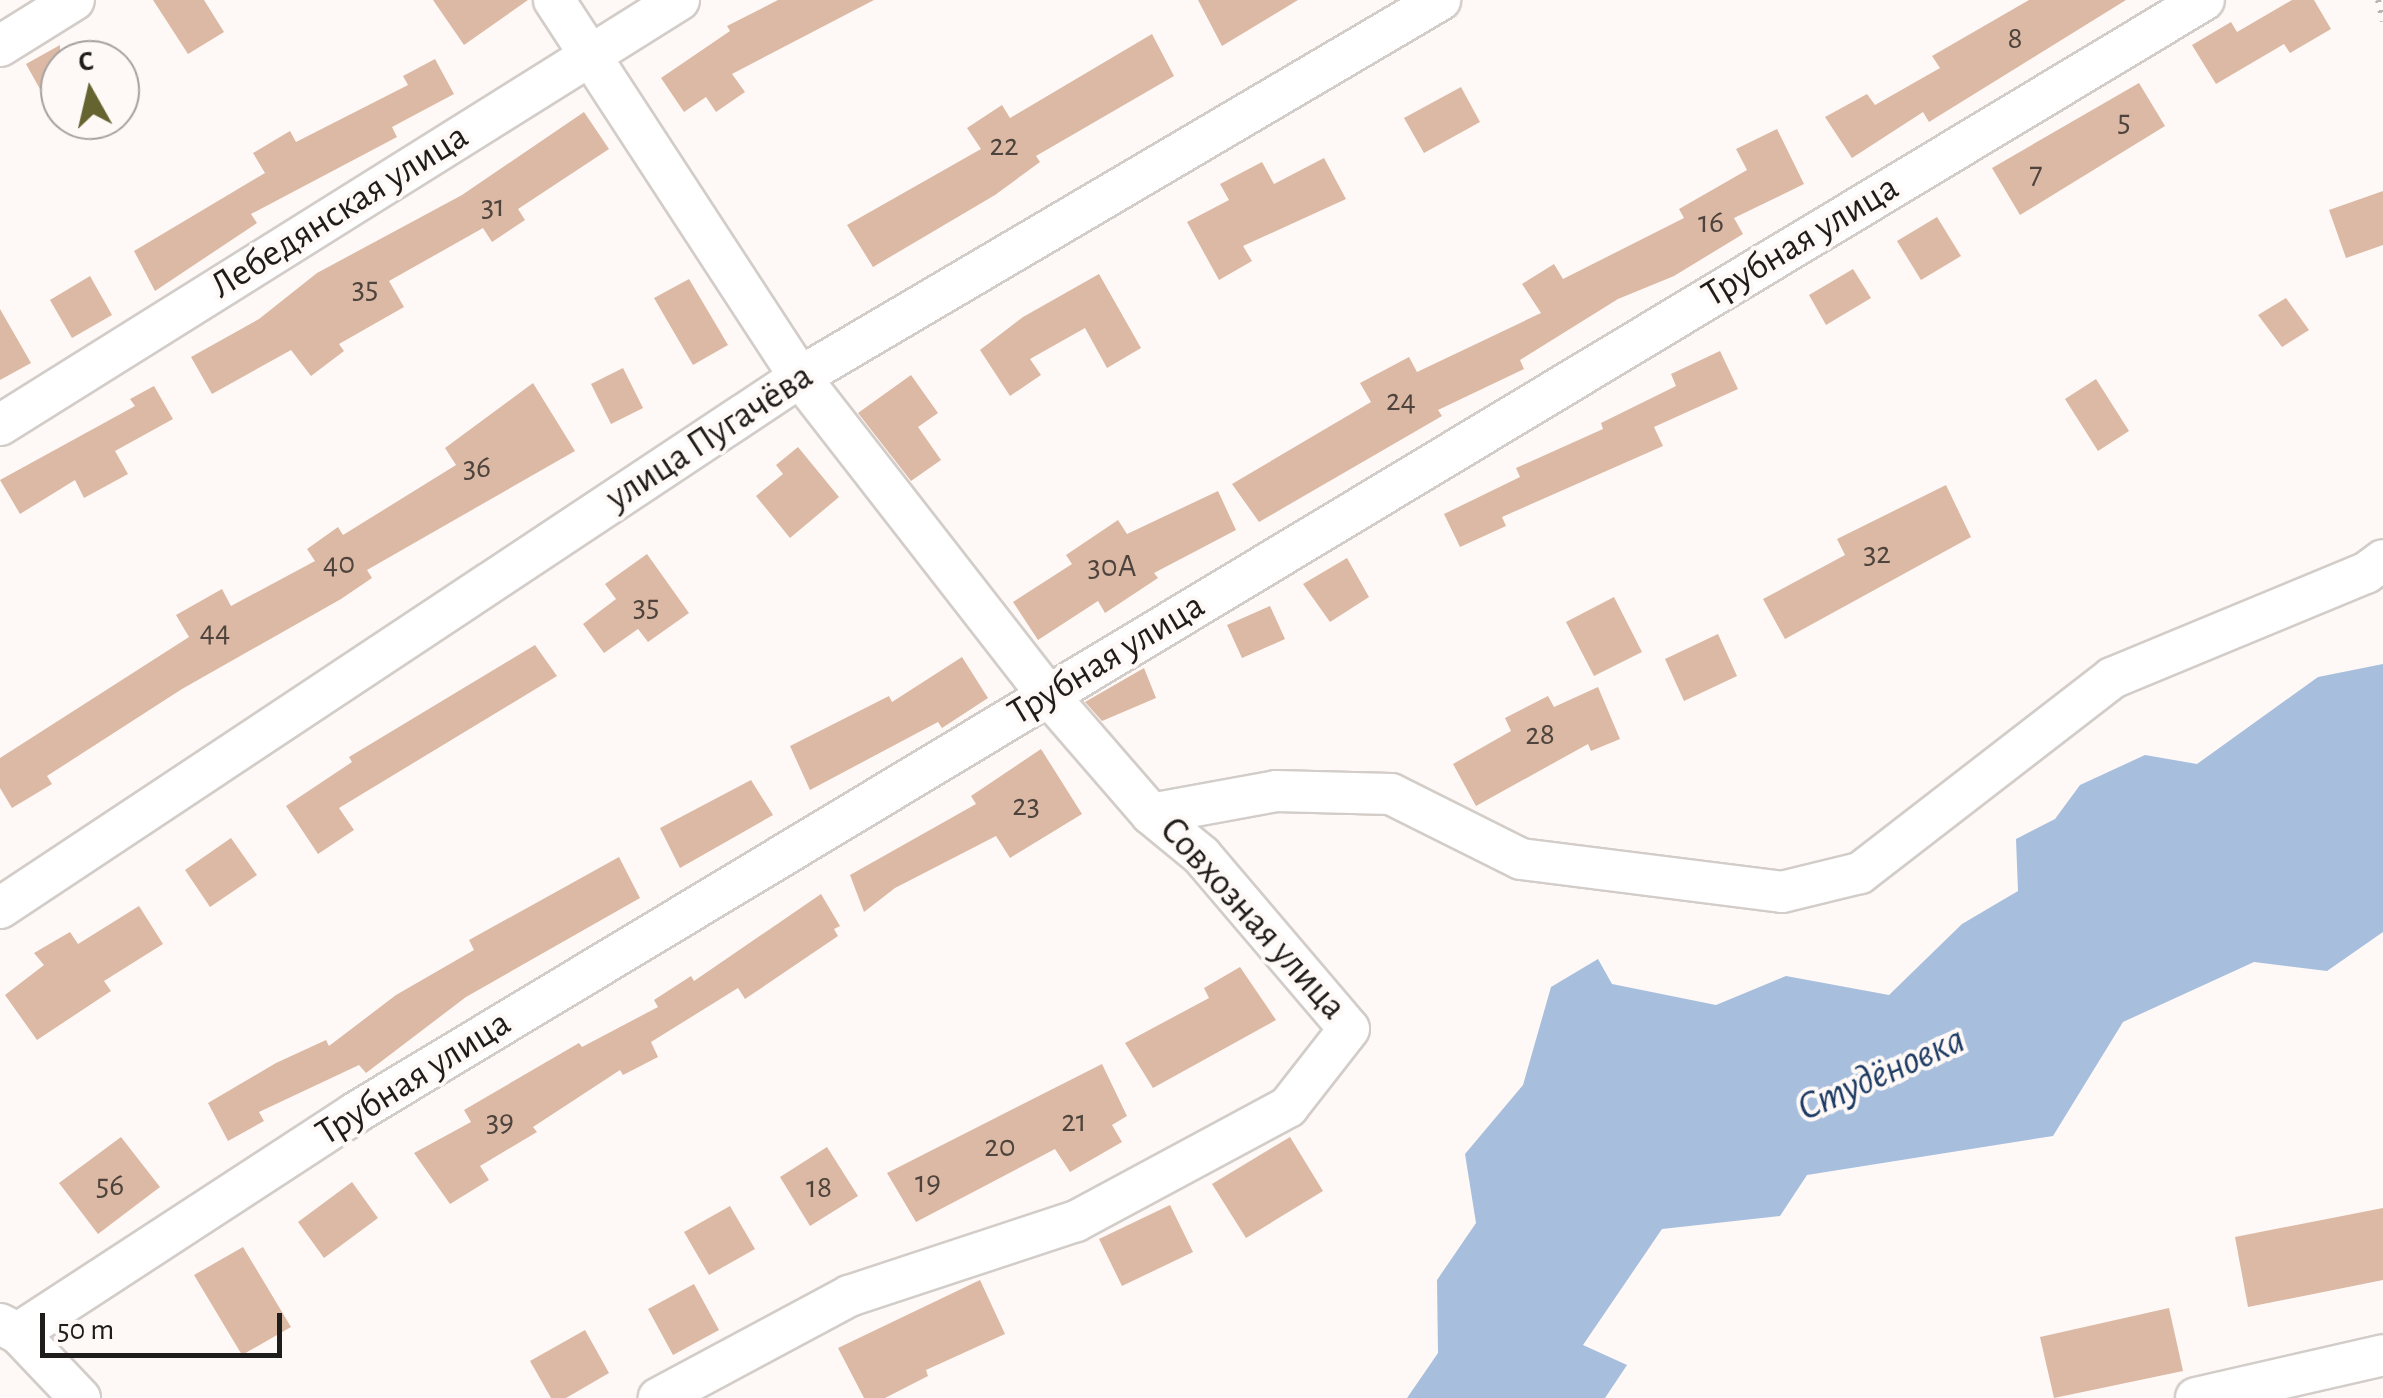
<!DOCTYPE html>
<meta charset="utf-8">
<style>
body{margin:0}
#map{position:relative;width:2383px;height:1398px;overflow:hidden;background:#fef9f6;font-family:"Alegreya Sans",sans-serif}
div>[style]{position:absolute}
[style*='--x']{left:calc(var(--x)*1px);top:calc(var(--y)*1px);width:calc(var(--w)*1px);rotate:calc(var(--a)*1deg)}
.water>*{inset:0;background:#a7bedd}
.building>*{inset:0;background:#dcb9a4}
.path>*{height:6px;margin-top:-3px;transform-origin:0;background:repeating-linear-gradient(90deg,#b8b4b1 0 2.5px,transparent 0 10.5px)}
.roads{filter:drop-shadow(2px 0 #d3cdc9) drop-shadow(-2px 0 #d3cdc9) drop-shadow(0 2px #d3cdc9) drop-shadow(0 -2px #d3cdc9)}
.minor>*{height:40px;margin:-20px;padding:0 20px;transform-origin:20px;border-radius:20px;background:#fff}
span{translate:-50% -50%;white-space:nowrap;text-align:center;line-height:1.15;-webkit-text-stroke:8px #fef9f6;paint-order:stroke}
.number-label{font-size:32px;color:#4e443d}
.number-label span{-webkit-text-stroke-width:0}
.street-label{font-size:38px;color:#1f1d1b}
.water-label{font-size:40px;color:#1c3b64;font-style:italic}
.north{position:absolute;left:40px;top:40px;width:100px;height:100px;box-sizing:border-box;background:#fef9f6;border:2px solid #a5a19e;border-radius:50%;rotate:352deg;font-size:28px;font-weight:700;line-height:40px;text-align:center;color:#1f1d1b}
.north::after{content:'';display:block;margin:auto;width:35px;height:45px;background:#656330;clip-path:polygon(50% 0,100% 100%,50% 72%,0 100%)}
.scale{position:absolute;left:40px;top:1313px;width:242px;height:45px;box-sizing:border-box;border:5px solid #1f1d1b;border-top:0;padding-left:12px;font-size:30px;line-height:35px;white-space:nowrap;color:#1f1d1b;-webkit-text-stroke:8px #fef9f6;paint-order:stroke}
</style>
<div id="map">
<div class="water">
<i style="clip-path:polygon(2383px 664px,2383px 932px,2327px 971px,2254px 962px,2123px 1022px,2053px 1136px,1807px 1175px,1780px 1216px,1662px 1229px,1583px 1345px,1627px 1365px,1605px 1398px,1407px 1398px,1438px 1353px,1437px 1280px,1476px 1223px,1465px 1154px,1523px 1085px,1551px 987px,1598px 959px,1612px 984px,1716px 1005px,1786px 976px,1889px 995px,1962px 924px,2018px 891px,2016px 839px,2055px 819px,2080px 785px,2145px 755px,2197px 764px,2318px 677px)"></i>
</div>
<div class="building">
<i style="clip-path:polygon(153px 0,204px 0,224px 32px,188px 54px)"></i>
<i style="clip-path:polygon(433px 0,528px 0,464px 45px)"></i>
<i style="clip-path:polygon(778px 0,874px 0,732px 74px,745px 92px,716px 112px,706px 97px,684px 112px,661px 78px,730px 31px,727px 26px)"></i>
<i style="clip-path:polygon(1198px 0,1298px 0,1222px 46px)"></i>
<i style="clip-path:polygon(2029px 0,2126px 0,1929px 122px,1923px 112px,1852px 158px,1825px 117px,1867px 94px,1875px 105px,1940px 68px,1932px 56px)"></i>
<i style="clip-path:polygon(2292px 0,2314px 0,2331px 29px,2290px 53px,2284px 44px,2216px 84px,2192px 45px,2231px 22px,2237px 32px)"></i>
<i style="clip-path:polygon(1152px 34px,1174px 76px,1036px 156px,1040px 162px,995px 195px,873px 267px,847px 225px,981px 149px,967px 128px,1002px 105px,1010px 118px)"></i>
<i style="clip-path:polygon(60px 45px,60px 125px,26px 64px)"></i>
<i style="clip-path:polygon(435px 59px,454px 94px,392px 127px,397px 137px,251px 214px,257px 223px,155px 291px,134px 251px,265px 173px,253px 153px,290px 131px,296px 142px,408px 85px,403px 76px)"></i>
<i style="clip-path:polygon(2139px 83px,2165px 126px,2020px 215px,1992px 168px)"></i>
<i style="clip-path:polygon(1461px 87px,1480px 122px,1424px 153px,1404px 118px)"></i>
<i style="clip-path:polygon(584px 112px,609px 149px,518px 209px,525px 220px,492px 242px,483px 228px,389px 281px,404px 307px,339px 344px,344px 351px,311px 376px,291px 350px,212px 394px,191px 357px,259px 319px,317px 273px,462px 195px)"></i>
<i style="clip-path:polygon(1777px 129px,1804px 184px,1734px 218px,1743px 234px,1674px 276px,1618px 299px,1520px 360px,1524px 369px,1438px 410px,1442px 416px,1259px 522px,1232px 484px,1371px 402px,1360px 383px,1409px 357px,1417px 372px,1541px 313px,1522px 284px,1554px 264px,1563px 279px,1684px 218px,1679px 209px,1747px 170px,1736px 149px)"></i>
<i style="clip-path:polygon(1324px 158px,1346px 199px,1243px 246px,1252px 261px,1219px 280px,1187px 222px,1229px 200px,1220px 184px,1262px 162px,1274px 184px)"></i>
<i style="clip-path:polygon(2383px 191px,2383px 245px,2346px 258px,2329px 210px)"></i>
<i style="clip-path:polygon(1937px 217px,1961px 256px,1921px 280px,1897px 241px)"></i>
<i style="clip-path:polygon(1853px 269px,1871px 298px,1826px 325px,1809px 295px)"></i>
<i style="clip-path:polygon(1099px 274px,1141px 348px,1107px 368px,1085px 328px,1030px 359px,1041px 375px,1010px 396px,980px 350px,1023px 317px)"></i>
<i style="clip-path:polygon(90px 276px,112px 315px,72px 338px,50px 300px)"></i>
<i style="clip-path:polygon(689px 279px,728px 345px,693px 365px,654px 298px)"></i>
<i style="clip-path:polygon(2286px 298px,2309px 330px,2282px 347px,2258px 315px)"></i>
<i style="clip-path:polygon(0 309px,31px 363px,0 380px)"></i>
<i style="clip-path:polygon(1720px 351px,1738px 389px,1654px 427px,1663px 446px,1502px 517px,1506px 526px,1460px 547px,1444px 514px,1520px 477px,1516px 468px,1603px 429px,1601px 423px,1676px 386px,1671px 374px)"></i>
<i style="clip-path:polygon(623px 368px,643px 408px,611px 424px,591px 384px)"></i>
<i style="clip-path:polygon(911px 375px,938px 413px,918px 427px,941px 460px,911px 481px,858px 413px)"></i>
<i style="clip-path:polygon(2096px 379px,2129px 431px,2098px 451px,2065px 399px)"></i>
<i style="clip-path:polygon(533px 383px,575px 451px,367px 570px,372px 578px,341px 599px,182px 689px,47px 776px,52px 784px,12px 808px,0 788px,0 758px,189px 637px,176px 615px,222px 589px,231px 606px,315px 561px,307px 549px,338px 527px,343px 535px,456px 465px,445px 448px)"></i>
<i style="clip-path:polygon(154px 386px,173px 419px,115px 451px,128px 474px,84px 498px,75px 480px,20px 514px,0 480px,135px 406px,130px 399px)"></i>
<i style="clip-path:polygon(798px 447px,839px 497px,790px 538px,756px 496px,783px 474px,776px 465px)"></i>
<i style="clip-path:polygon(1946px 485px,1971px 537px,1785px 639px,1763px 599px,1845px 555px,1837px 539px)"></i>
<i style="clip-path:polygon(1218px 491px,1236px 530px,1154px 573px,1158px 578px,1105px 613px,1098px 601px,1038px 640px,1013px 602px,1072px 564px,1066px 555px,1118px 520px,1127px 534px)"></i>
<i style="clip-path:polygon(647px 554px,689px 613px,648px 642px,638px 629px,604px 653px,583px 624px,616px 599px,605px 584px)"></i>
<i style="clip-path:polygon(1347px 558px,1369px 597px,1330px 622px,1303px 584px)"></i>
<i style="clip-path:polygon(1614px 597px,1642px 652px,1594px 676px,1566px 622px)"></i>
<i style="clip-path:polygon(1270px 606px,1285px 639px,1242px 658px,1227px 625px)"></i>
<i style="clip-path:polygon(1718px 634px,1737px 676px,1684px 701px,1665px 659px)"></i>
<i style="clip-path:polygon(535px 645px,557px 676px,339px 808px,354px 830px,318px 854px,286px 806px,352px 762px,349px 757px)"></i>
<i style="clip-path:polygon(962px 657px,988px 698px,942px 728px,938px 722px,810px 790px,790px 746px,889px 696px,892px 702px)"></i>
<i style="clip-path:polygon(1144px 668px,1156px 698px,1102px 721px,1085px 702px)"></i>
<i style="clip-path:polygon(1598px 687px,1620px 739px,1591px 751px,1588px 744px,1476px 806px,1453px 764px,1511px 731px,1505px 718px,1548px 696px,1554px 707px)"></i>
<i style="clip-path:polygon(1041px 749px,1082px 814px,1010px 858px,996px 836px,895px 888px,864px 912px,850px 875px,976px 804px,971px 796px)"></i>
<i style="clip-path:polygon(751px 780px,773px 815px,680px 868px,660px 828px)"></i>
<i style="clip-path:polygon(231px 838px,257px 875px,210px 907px,185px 870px)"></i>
<i style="clip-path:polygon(619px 857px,640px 898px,466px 997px,366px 1073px,359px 1065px,259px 1112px,264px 1121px,228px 1141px,208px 1103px,276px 1063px,326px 1040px,329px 1046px,396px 995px,474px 950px,469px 940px)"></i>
<i style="clip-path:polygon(821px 894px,840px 926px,834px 929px,838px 936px,745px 999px,738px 988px,651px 1042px,658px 1057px,623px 1075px,620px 1070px,533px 1127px,537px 1132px,480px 1166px,489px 1180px,450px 1204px,414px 1153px,471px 1122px,464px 1110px,579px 1043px,582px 1047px,658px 1007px,654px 1000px,691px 976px,694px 981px)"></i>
<i style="clip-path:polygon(139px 906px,163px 944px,104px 981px,111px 991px,37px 1040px,5px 995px,44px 965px,34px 953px,70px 932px,78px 944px)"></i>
<i style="clip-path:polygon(1240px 967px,1276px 1020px,1153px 1088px,1125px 1043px,1209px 998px,1204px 988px)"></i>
<i style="clip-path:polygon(1102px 1064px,1127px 1116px,1112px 1125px,1122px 1142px,1070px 1172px,1055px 1149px,916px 1222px,887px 1173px)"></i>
<i style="clip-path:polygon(121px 1137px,160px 1187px,98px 1234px,59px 1183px)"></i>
<i style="clip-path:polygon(1290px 1137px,1323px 1191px,1246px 1238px,1212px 1184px)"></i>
<i style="clip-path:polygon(827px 1147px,858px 1196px,810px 1226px,780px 1177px)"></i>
<i style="clip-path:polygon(352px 1182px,378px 1218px,324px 1258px,298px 1222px)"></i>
<i style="clip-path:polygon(1170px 1205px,1193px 1252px,1122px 1286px,1099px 1239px)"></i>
<i style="clip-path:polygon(730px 1206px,755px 1249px,709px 1275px,684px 1232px)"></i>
<i style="clip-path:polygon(2383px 1208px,2383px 1280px,2248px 1307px,2235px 1237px)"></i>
<i style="clip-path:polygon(243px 1247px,291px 1327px,242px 1355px,194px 1275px)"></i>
<i style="clip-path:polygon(980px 1280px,1005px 1334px,926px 1370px,928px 1376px,885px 1398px,864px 1398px,838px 1348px)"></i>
<i style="clip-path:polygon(694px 1284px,719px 1330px,673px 1355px,648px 1309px)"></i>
<i style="clip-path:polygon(2169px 1308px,2183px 1371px,2054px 1398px,2040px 1337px)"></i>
<i style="clip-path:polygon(585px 1330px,609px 1373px,566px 1398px,551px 1398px,530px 1361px)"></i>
</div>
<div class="path">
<i style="--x:2378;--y:0;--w:22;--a:77"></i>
</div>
<div class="roads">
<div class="minor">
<i style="--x:554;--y:0;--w:450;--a:56.9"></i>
<i style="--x:800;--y:377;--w:403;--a:52.1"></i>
<i style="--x:1048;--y:695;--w:157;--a:49.1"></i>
<i style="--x:1151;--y:814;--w:65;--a:39.4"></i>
<i style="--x:1201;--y:855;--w:228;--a:49.6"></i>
<i style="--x:1349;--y:1029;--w:99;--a:128"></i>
<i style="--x:1288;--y:1107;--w:241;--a:151.7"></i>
<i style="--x:1076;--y:1221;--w:239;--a:161.7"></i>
<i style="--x:849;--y:1296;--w:216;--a:151.8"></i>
<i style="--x:0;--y:46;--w:87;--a:-31.9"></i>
<i style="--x:0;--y:425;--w:801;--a:-32.04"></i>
<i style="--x:1151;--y:814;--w:127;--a:-10.4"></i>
<i style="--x:1276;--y:791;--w:115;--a:1.5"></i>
<i style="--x:1391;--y:794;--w:145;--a:26.6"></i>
<i style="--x:1521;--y:859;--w:263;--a:7.2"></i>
<i style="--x:1782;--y:892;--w:80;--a:-13.7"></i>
<i style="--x:1860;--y:873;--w:319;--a:-37.7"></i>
<i style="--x:2112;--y:678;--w:275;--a:-22.5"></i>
<i style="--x:2366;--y:573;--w:21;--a:-37"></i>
<i style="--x:0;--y:908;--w:960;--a:-33.57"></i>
<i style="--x:800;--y:377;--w:743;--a:-30.5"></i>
<i style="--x:0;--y:1324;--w:20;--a:27"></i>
<i style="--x:18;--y:1333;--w:90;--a:46.4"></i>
<i style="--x:18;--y:1333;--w:402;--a:-33.1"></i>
<i style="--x:355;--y:1113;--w:2158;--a:-31.05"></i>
<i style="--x:2196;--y:1398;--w:192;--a:-12.9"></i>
</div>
</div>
<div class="number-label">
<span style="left:2015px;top:38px">8</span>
<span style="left:2124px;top:121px">5</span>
<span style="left:1004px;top:145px">22</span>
<span style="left:2036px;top:173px">7</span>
<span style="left:493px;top:206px">31</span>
<span style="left:1711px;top:222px">16</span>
<span style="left:365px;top:288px">35</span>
<span style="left:1401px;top:400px">24</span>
<span style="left:477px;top:467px">36</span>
<span style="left:1877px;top:553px">32</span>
<span style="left:339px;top:563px">40</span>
<span style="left:1112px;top:566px">30А</span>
<span style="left:646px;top:606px">35</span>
<span style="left:215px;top:631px">44</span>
<span style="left:1540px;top:734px">28</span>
<span style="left:1026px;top:805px">23</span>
<span style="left:500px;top:1121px">39</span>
<span style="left:1074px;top:1121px">21</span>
<span style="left:1000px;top:1146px">20</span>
<span style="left:928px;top:1182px">19</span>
<span style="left:110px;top:1185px">56</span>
<span style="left:819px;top:1187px">18</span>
</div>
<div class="street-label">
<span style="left:340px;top:212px;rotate:-32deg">Лебедянская улица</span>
<span style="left:1801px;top:242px;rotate:-31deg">Трубная улица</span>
<span style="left:710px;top:438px;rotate:-33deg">улица Пугачёва</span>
<span style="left:1107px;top:660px;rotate:-31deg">Трубная улица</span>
<span style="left:1252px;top:919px;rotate:48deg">Совхозная улица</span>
<span style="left:414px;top:1079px;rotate:-32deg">Трубная улица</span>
</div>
<div class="water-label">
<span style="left:1881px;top:1074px;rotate:-24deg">Студёновка</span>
</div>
<div class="north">С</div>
<div class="scale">50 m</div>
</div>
